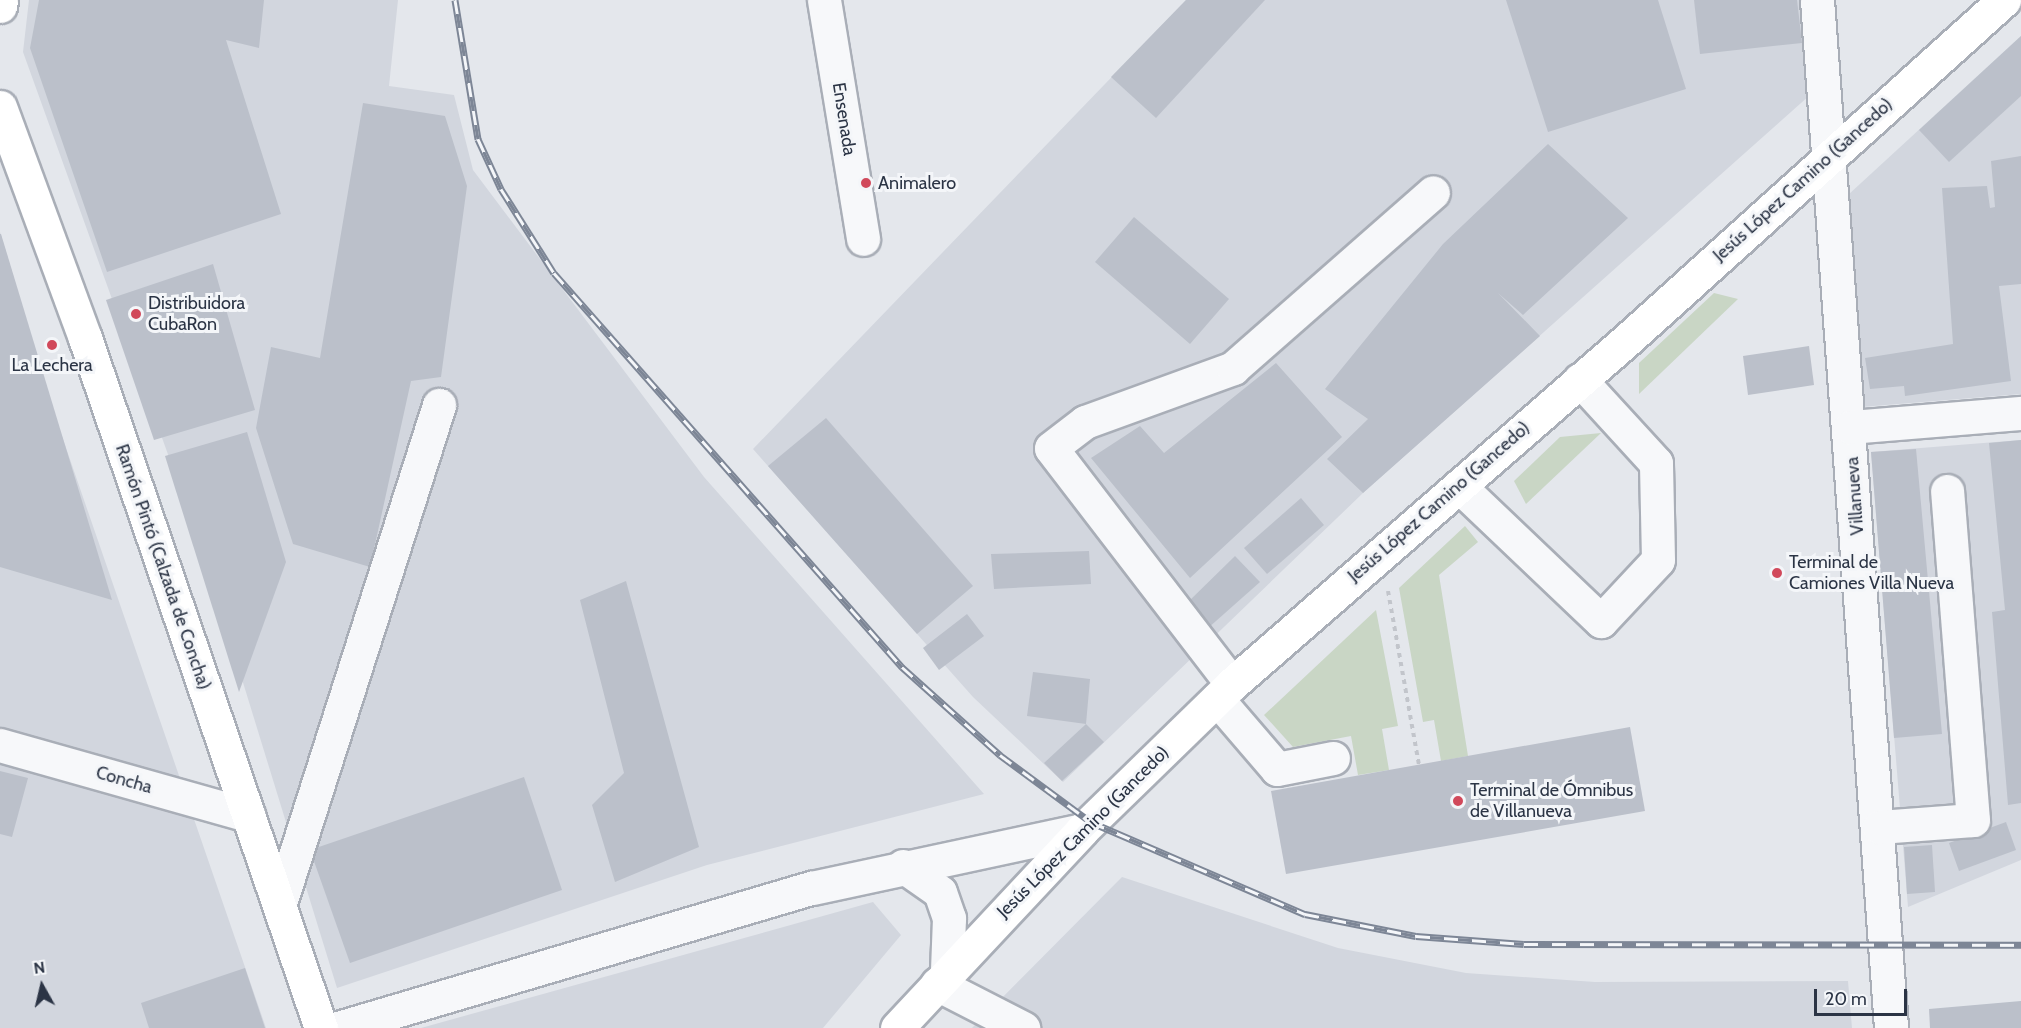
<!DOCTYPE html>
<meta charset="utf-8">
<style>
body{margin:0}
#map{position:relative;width:2021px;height:1028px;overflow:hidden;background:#e4e7ec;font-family:Cabin,sans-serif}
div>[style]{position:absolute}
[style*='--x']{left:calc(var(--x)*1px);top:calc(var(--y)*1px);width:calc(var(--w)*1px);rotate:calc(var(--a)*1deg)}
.built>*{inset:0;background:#d2d6de}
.green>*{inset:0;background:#c9d6c5}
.building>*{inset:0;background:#bbc0ca}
.path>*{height:4px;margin-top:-2px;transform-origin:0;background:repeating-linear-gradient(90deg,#c2c5cb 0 4.5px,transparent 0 9px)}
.roads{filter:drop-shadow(2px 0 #a9aeb7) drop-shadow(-2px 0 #a9aeb7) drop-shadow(0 2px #a9aeb7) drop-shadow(0 -2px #a9aeb7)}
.minor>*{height:33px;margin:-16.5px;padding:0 16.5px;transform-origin:16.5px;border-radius:16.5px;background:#f7f8fa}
.major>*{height:33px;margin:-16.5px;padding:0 16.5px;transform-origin:16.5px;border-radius:16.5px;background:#fff}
.rail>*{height:7px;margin-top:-3.5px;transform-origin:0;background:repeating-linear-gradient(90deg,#f4f6f9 0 14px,#7d8696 0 28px);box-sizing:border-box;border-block:2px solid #7d8696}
.dots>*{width:16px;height:16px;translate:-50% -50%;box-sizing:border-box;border:3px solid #f4f6f9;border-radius:50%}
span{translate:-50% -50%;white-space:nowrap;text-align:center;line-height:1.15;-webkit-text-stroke:6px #f4f6f9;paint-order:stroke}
.street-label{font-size:18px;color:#2b3445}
.poi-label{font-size:18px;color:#2b3445}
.left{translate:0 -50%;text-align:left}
.north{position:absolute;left:12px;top:956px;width:60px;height:60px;-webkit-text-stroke:4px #f4f6f9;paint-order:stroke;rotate:352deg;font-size:16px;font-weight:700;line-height:24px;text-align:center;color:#2b3445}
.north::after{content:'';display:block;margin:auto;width:21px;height:27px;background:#2b3445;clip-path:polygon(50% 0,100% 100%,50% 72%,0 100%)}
.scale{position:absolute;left:1814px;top:989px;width:93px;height:27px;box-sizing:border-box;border:3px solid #2b3445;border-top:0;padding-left:8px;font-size:18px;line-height:21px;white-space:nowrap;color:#2b3445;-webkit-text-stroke:4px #f4f6f9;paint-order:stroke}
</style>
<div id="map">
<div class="built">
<i style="clip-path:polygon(29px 0,398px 0,389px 86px,454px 95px,473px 170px,704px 477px,984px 794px,707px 865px,337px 988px,201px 546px,23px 52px)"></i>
<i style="clip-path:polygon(1186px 0,1799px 0,1810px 95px,1363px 493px,1063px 782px,973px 697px,753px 449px)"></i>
<i style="clip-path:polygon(2021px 36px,2021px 394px,1861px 407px,1836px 206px)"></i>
<i style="clip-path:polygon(0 232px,54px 413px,266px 1028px,0 1028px)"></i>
<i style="clip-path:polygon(2021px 440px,2021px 860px,1908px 907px,1871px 452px)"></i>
<i style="clip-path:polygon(1122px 877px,1338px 948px,1466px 973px,1595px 982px,1848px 981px,1852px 1028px,972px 1028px)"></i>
<i style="clip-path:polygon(873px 902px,901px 935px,823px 1028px,421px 1028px)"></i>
</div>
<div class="green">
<i style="clip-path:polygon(1714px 293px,1738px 299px,1639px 394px,1639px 363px)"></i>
<i style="clip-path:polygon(1601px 433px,1526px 504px,1514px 481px,1560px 437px)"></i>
<i style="clip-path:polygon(1465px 526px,1478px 542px,1439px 575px,1468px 756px,1441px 761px,1434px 720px,1423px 722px,1399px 588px)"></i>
<i style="clip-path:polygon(1376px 610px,1398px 726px,1382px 729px,1389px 770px,1358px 775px,1351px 736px,1293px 747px,1264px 715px)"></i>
</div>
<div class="building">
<i style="clip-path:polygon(39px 0,264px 0,259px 48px,226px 40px,281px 214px,107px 272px,30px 48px)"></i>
<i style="clip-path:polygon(1186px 0,1265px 0,1156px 118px,1111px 77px)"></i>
<i style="clip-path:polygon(1506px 0,1658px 0,1686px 89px,1548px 132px)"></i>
<i style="clip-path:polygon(1694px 0,1797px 0,1802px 43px,1700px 54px)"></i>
<i style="clip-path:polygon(2021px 36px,2021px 96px,1949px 162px,1919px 130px)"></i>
<i style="clip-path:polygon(363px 103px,445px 116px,467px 186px,441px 377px,411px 381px,370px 567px,293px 544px,256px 428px,271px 347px,320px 358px)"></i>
<i style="clip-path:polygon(1548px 144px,1628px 218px,1523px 315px,1498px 293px,1540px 336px,1363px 493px,1327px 459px,1368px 419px,1325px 389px,1443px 244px)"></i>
<i style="clip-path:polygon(2021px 156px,2021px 284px,1999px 286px,2011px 381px,1905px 396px,1904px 386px,1870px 389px,1865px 358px,1953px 344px,1942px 188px,1987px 186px,1990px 208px,1995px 207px,1991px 161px)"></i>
<i style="clip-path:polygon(1134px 217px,1229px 299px,1190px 344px,1095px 262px)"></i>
<i style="clip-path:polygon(0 234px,1px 234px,112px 600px,0 567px)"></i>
<i style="clip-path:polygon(213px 264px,255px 410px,154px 440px,106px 300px)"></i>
<i style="clip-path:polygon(1809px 346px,1814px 385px,1748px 395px,1743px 356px)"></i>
<i style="clip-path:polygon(1276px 363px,1342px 437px,1190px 578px,1091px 458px,1140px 426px,1164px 453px)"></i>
<i style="clip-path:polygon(826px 418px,973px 586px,917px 634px,768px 466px)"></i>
<i style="clip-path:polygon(247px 432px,286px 562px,239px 692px,165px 456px)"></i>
<i style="clip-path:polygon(2021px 440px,2021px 803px,2008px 805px,1992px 612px,2005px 610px,1989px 443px)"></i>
<i style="clip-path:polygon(1916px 449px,1942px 734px,1894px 738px,1871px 452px)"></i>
<i style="clip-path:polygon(1301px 498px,1324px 525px,1267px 574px,1244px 548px)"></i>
<i style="clip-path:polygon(1089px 551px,1091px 584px,994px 589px,991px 554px)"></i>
<i style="clip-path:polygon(1235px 556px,1260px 582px,1207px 629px,1186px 604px)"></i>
<i style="clip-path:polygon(626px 581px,699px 847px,615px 882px,592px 805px,624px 773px,580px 600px)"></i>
<i style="clip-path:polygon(967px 614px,984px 636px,939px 670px,923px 648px)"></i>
<i style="clip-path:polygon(1033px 672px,1090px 679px,1086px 724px,1027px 716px)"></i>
<i style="clip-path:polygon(1086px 724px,1104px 742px,1062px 781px,1044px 763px)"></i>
<i style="clip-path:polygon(1630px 727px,1645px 811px,1286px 874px,1271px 791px)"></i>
<i style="clip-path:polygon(0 771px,28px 778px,12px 837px,0 834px)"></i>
<i style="clip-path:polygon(524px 777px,562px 890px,350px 963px,310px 850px)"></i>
<i style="clip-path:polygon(2006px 822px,2016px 850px,1959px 871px,1949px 843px)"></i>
<i style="clip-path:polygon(1932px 845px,1935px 892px,1907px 894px,1904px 847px)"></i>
<i style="clip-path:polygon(245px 968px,265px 1028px,149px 1028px,141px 1003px)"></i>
<i style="clip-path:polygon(2021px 1001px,2021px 1028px,1930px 1028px,1929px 1009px)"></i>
</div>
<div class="path">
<i style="--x:1388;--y:591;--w:177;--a:79.9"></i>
</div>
<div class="roads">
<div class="minor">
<i style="--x:824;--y:0;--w:242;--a:80.7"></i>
<i style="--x:1817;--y:0;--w:1031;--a:85.88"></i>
<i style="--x:1850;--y:427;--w:172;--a:-4.7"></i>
<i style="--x:1459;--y:486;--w:196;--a:43.6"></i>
<i style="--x:1601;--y:621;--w:83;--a:-46.9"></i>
<i style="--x:1658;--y:560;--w:97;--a:-91.2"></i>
<i style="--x:1656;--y:463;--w:113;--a:-132.5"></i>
<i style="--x:1232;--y:684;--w:297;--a:-127.5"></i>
<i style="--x:1051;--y:448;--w:43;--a:-37.4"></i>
<i style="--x:1085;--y:422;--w:158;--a:-20"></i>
<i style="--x:1233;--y:368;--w:266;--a:-41.3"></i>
<i style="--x:1217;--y:699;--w:92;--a:49.4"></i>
<i style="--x:1277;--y:769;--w:57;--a:-11.1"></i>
<i style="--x:0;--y:745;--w:258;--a:15.8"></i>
<i style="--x:1879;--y:827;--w:94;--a:-4.3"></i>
<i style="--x:1973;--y:820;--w:330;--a:-94.5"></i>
<i style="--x:903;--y:866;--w:45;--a:35.1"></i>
<i style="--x:940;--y:892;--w:28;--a:71"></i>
<i style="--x:949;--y:918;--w:53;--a:92.2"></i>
<i style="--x:280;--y:903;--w:523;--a:-72.29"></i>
<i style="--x:937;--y:984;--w:97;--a:27.1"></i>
<i style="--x:338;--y:1028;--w:494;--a:-16.5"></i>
<i style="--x:812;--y:888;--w:276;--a:-12.1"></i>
</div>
<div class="major">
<i style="--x:0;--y:6;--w:6;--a:-81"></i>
<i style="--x:0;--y:107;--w:246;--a:69.8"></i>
<i style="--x:85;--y:338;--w:729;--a:71.12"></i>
<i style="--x:897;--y:1028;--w:271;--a:-46.9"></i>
<i style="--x:1082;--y:830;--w:209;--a:-44.2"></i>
<i style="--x:1232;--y:684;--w:527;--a:-41.07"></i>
<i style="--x:1629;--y:338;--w:505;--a:-42.03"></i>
</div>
</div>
<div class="rail">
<i style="--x:455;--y:0;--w:141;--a:80.6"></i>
<i style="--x:478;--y:139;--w:55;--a:65.3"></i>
<i style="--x:501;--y:189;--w:99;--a:57.8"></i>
<i style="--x:554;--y:273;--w:526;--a:48.55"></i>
<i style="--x:902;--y:667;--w:132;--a:41.9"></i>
<i style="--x:1000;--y:755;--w:113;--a:36.4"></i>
<i style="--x:1091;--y:822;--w:233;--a:23.3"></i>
<i style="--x:1305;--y:914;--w:113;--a:11.2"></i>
<i style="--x:1416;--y:936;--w:108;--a:4.2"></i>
<i style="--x:1524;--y:944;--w:497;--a:0.1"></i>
</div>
<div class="dots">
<i style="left:866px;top:183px;background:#d1495b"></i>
<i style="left:136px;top:314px;background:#d1495b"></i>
<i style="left:52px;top:345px;background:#d1495b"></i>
<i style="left:1777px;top:573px;background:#d1495b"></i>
<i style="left:1458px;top:801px;background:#d1495b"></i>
</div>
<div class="street-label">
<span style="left:844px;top:119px;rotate:81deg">Ensenada</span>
<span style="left:1803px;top:180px;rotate:-42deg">Jesús López Camino (Gancedo)</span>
<span style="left:1855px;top:496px;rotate:-94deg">Villanueva</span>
<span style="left:1439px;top:502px;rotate:-41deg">Jesús López Camino (Gancedo)</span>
<span style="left:163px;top:567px;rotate:71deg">Ramón Pintó (Calzada de Concha)</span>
<span style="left:124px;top:780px;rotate:16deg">Concha</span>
<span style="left:1083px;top:832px;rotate:-45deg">Jesús López Camino (Gancedo)</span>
</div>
<div class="poi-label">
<span class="left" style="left:878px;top:183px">Animalero</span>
<span class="left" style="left:148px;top:314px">Distribuidora<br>CubaRon</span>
<span style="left:52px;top:365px">La Lechera</span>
<span class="left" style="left:1789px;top:573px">Terminal de<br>Camiones Villa Nueva</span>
<span class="left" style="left:1470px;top:801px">Terminal de Ómnibus<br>de Villanueva</span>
</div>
<div class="north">N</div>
<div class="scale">20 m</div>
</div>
